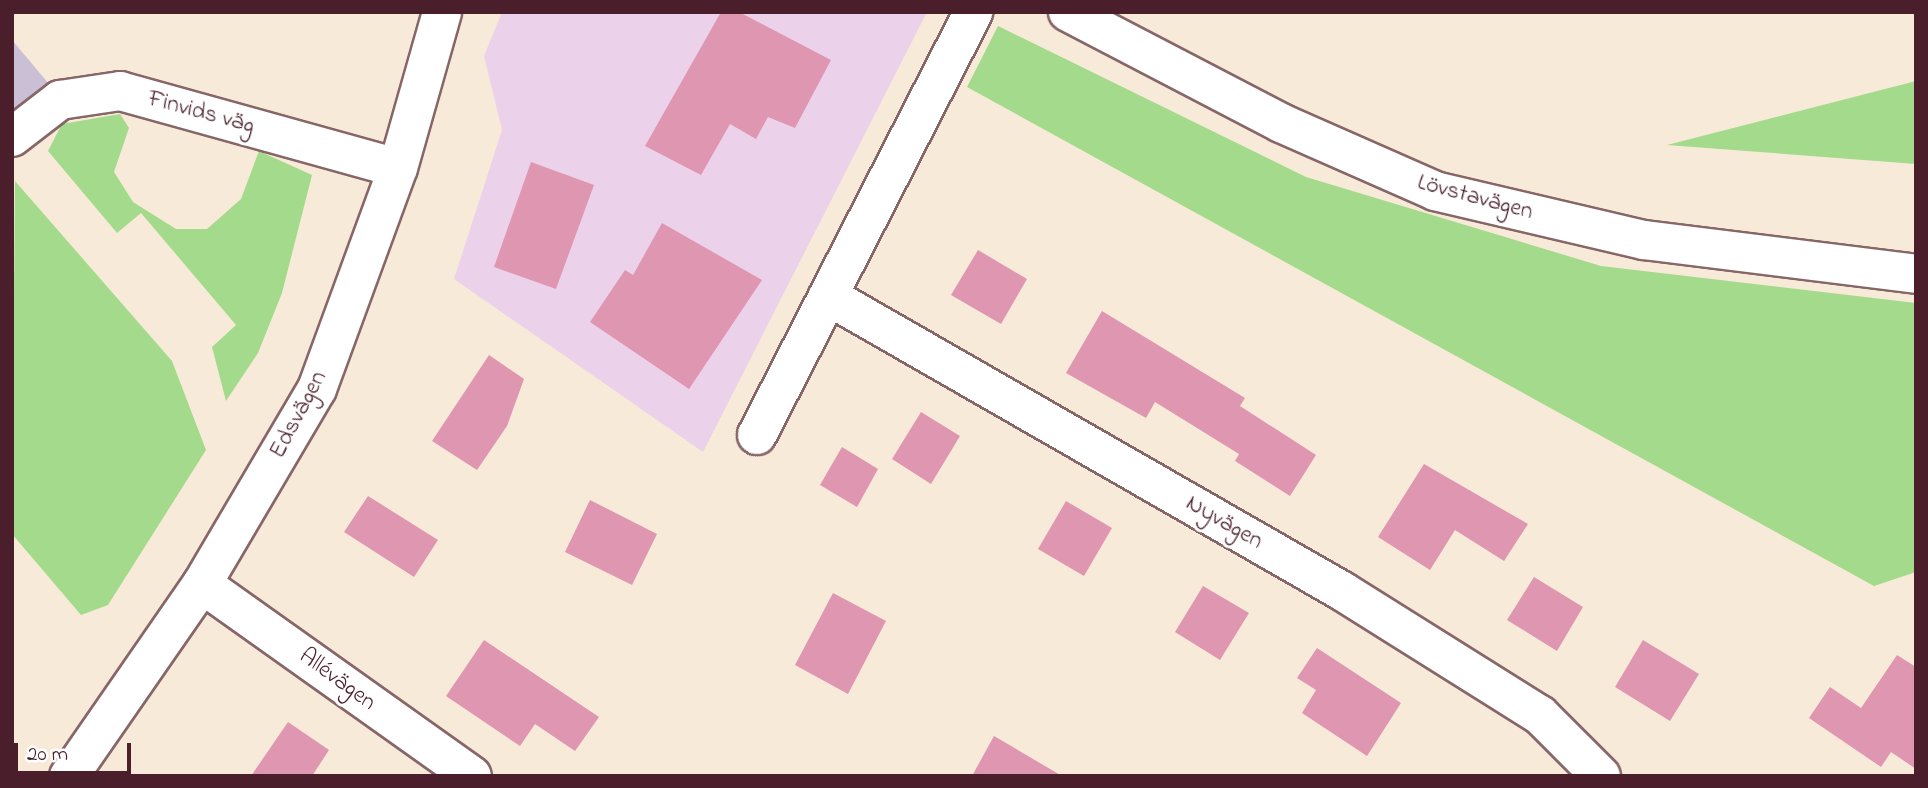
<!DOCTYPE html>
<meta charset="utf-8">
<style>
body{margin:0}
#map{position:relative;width:1928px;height:788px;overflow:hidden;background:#f8ead8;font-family:"Indie Flower",sans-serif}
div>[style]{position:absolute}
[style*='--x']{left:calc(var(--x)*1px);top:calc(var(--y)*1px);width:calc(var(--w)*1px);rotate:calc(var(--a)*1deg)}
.built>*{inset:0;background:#ecd1ea}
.industrial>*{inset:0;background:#cbbfd5}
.green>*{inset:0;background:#a4da8b}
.building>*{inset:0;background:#df96b0}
.roads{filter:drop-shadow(2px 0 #876668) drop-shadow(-2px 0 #876668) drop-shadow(0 2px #876668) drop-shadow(0 -2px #876668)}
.minor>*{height:38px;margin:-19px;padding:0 19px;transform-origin:19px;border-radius:19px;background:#fff}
span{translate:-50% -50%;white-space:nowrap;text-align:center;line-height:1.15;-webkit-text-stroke:6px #fff;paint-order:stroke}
.street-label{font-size:24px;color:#4a1f2b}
.frame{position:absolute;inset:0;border:14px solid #4a1f2b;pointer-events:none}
.scale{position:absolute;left:14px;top:743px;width:117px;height:32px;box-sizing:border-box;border:4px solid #4a1f2b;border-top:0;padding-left:9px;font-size:21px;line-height:24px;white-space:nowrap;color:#4a1f2b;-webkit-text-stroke:5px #fff;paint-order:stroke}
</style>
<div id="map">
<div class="built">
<i style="clip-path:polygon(502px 12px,927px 12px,703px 452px,454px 279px,502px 130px,484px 56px)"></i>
</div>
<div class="industrial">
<i style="clip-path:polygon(12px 40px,49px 84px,12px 114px)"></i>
</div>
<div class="green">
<i style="clip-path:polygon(998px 26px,1306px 177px,1601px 266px,1916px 303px,1916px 572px,1874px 586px,967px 87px)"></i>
<i style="clip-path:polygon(1916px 81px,1916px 164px,1667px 145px)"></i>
<i style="clip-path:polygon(120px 114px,129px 128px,114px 172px,133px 202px,176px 229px,207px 229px,241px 199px,259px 151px,312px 175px,282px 293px,258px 353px,226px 401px,212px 347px,236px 325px,141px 213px,117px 233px,48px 151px,62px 124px)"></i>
<i style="clip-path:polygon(15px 181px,172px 361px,206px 450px,108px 605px,81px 615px,12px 534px)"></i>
</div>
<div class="building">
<i style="clip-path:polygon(721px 12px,739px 12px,831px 60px,795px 128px,768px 117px,756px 139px,730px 124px,701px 175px,645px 146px)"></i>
<i style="clip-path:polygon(531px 162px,594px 185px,556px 289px,494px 267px)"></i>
<i style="clip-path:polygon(662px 223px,762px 280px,689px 389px,590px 322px,625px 270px,633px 275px)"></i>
<i style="clip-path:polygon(978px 250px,1027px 279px,1001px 324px,951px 295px)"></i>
<i style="clip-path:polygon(1102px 311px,1245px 398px,1240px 406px,1316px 455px,1290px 496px,1235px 461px,1239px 454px,1155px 402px,1146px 418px,1066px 373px)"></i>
<i style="clip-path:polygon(489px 355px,524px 379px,507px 426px,477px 470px,432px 441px)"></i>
<i style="clip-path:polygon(921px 412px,960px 436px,931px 484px,892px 459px)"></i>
<i style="clip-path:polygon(842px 447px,878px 469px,857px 507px,820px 485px)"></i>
<i style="clip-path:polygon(1424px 464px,1528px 524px,1504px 561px,1455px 530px,1430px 570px,1378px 537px)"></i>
<i style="clip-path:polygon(368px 496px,438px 540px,414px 577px,344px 532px)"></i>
<i style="clip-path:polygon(590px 500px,657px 534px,632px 585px,565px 552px)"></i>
<i style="clip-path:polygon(1066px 501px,1112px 528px,1084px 576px,1038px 549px)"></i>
<i style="clip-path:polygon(1534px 577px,1583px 607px,1557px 651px,1507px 620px)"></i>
<i style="clip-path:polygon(1203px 586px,1249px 613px,1220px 660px,1175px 632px)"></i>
<i style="clip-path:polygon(833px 593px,886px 621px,848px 694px,795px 665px)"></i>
<i style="clip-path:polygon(484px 640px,599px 717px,575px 751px,535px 724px,520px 746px,446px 696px)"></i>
<i style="clip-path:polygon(1643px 640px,1699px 674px,1670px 721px,1615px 687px)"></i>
<i style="clip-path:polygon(1317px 648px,1401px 703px,1367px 756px,1302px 713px,1316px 690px,1297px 678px)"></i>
<i style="clip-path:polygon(1897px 655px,1916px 667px,1916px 769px,1891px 752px,1881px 767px,1809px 718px,1830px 687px,1861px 708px)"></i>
<i style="clip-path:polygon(288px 722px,329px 750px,312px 776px,251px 776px)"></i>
<i style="clip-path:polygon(994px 736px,1062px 776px,972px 776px)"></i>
</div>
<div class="roads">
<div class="minor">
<i style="--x:1068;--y:12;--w:240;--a:27.5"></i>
<i style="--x:1281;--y:123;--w:168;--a:23.8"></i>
<i style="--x:1435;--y:191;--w:215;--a:13.2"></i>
<i style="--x:1644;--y:240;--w:274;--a:7.1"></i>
<i style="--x:12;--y:137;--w:61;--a:-37.6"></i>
<i style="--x:60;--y:100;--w:61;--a:-8.5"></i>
<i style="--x:120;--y:91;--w:288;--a:15.5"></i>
<i style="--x:828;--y:296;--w:593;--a:29.85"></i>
<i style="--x:1342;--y:591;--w:234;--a:32.1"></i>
<i style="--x:1540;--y:715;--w:86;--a:45"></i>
<i style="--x:757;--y:435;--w:475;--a:-62.9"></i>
<i style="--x:202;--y:584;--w:331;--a:35.4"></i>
<i style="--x:69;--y:776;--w:234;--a:-55.3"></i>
<i style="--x:202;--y:584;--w:226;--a:-59.5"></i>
<i style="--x:317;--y:389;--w:235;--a:-69.9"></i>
<i style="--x:398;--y:168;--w:162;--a:-74.2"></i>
</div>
</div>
<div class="street-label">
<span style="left:201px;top:113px;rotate:15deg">Finvids väg</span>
<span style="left:1475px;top:198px;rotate:15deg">Lövstavägen</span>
<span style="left:299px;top:415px;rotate:-62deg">Edsvägen</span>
<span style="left:1224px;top:523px;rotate:30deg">Nyvägen</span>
<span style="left:337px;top:680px;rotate:36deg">Allévägen</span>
</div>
<div class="frame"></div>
<div class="scale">20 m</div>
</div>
